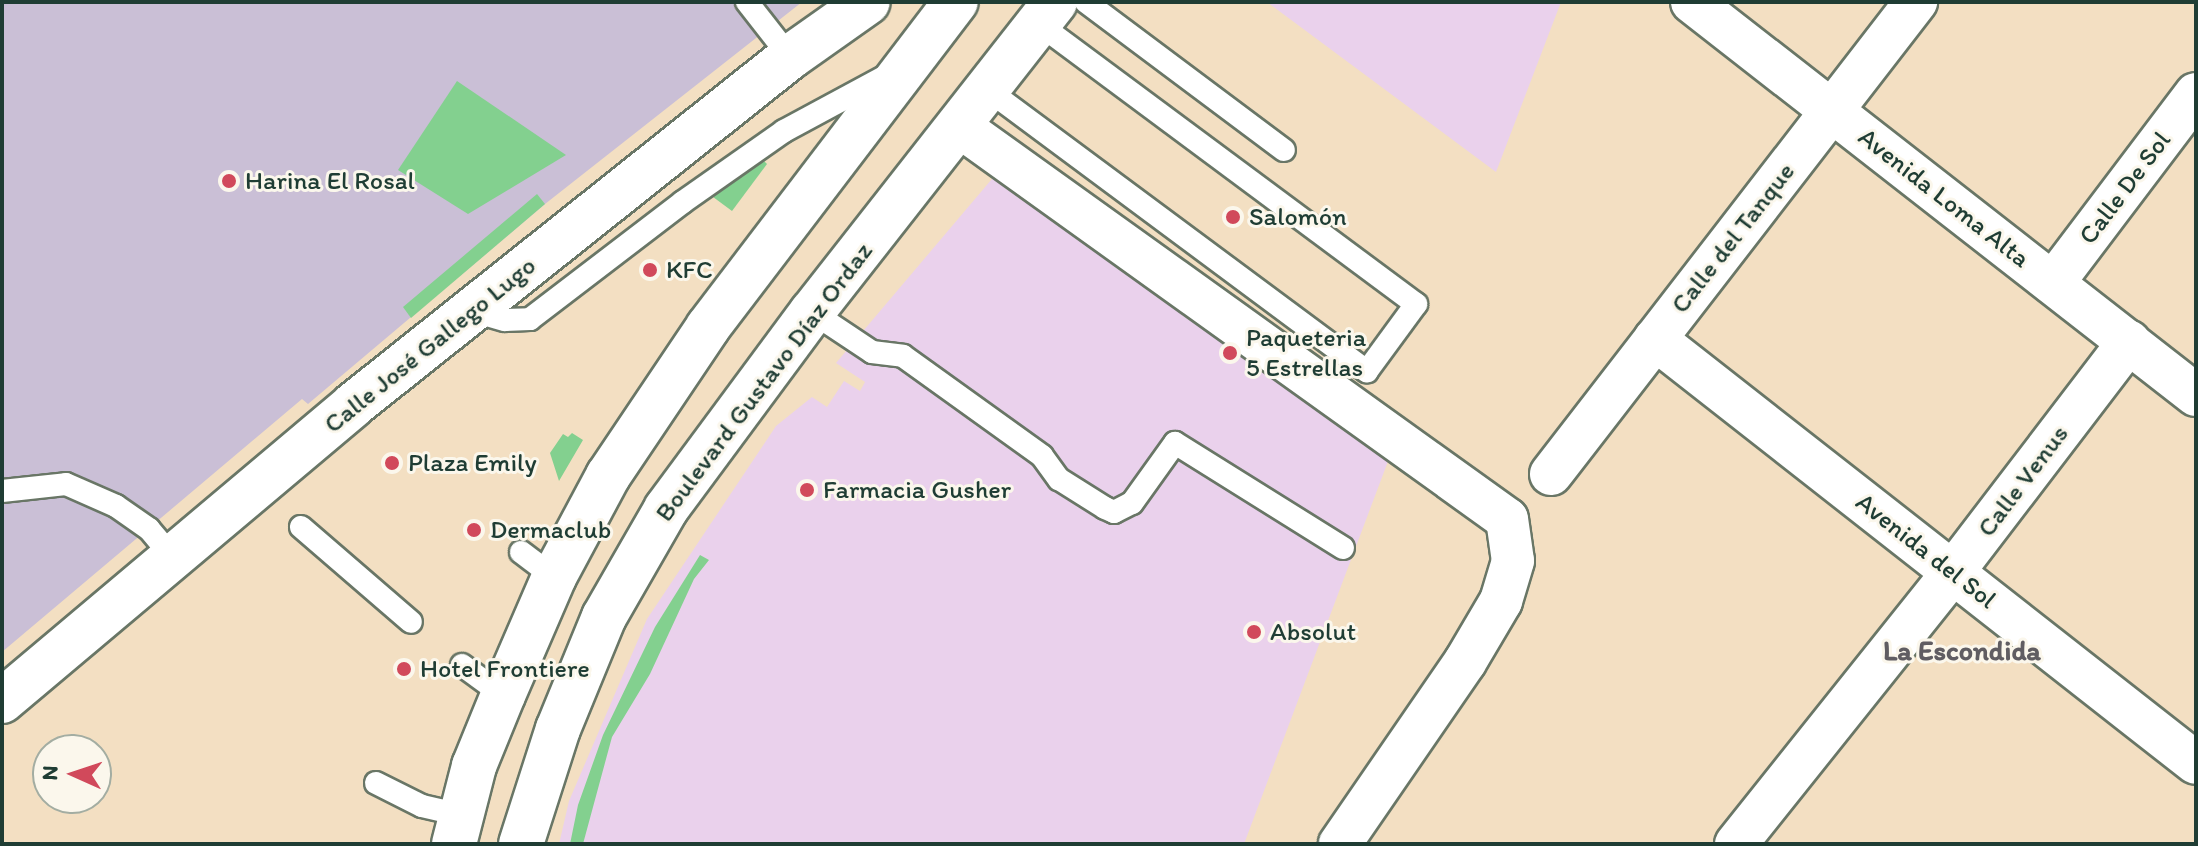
<!DOCTYPE html>
<meta charset="utf-8">
<style>
body{margin:0}
#map{position:relative;width:2198px;height:846px;overflow:hidden;background:#f3dfc2;font-family:Itim,sans-serif}
div>[style]{position:absolute}
[style*='--x']{left:calc(var(--x)*1px);top:calc(var(--y)*1px);width:calc(var(--w)*1px);rotate:calc(var(--a)*1deg)}
.built>*{inset:0;background:#ead1ec}
.industrial>*{inset:0;background:#cabfd6}
.green>*{inset:0;background:#83d08f}
.roads{filter:drop-shadow(2px 0 #697666) drop-shadow(-2px 0 #697666) drop-shadow(0 2px #697666) drop-shadow(0 -2px #697666)}
.service>*{height:22px;margin:-11px;padding:0 11px;transform-origin:11px;border-radius:11px;background:#fff}
.minor>*{height:42px;margin:-21px;padding:0 21px;transform-origin:21px;border-radius:21px;background:#fff}
.secondary>*{height:44px;margin:-22px;padding:0 22px;transform-origin:22px;border-radius:22px;background:#fff}
.primary>*{height:44px;margin:-22px;padding:0 22px;transform-origin:22px;border-radius:22px;background:#fff}
.dots>*{width:22px;height:22px;translate:-50% -50%;box-sizing:border-box;border:4px solid #fbf7ec;border-radius:50%}
span{translate:-50% -50%;white-space:nowrap;text-align:center;line-height:1.15;-webkit-text-stroke:6px #fbf7ec;paint-order:stroke}
.poi-label{font-size:26px;color:#1f3d34}
.left{translate:0 -50%;text-align:left}
.street-label{font-size:26px;color:#1f3d34}
.neighbourhood-label{font-size:28px;color:#605d62;font-weight:700}
.frame{position:absolute;inset:0;border:4px solid #1f3d34;pointer-events:none}
.north{position:absolute;left:32px;top:734px;width:80px;height:80px;box-sizing:border-box;background:#fbf7ec;border:2px solid #a3ada2;border-radius:50%;rotate:273deg;font-size:22px;font-weight:700;line-height:32px;text-align:center;color:#1f3d34}
.north::after{content:'';display:block;margin:auto;width:28px;height:36px;background:#d1495b;clip-path:polygon(50% 0,100% 100%,50% 72%,0 100%)}
</style>
<div id="map">
<div class="built">
<i style="clip-path:polygon(1267px 2px,1561px 2px,1496px 172px)"></i>
<i style="clip-path:polygon(997px 173px,1390px 456px,1244px 844px,559px 844px,569px 801px,647px 619px,776px 426px,812px 397px,827px 407px,844px 381px,860px 391px,865px 382px,836px 363px)"></i>
</div>
<div class="industrial">
<i style="clip-path:polygon(2px 2px,802px 2px,545px 204px,308px 404px,302px 399px,2px 652px)"></i>
</div>
<div class="green">
<i style="clip-path:polygon(457px 81px,566px 155px,468px 214px,398px 170px)"></i>
<i style="clip-path:polygon(764px 161px,767px 164px,732px 211px,709px 194px)"></i>
<i style="clip-path:polygon(537px 194px,545px 204px,411px 318px,403px 307px)"></i>
<i style="clip-path:polygon(572px 433px,583px 440px,559px 481px,550px 453px,563px 434px,568px 437px)"></i>
<i style="clip-path:polygon(700px 555px,709px 560px,694px 579px,650px 674px,612px 737px,583px 844px,570px 844px,578px 805px,603px 735px,655px 627px)"></i>
</div>
<div class="roads">
<div class="service">
<i style="--x:747;--y:2;--w:70;--a:52"></i>
<i style="--x:1086;--y:2;--w:247;--a:36.8"></i>
<i style="--x:988;--y:90;--w:472;--a:36.6"></i>
<i style="--x:1367;--y:371;--w:83;--a:-53.8"></i>
<i style="--x:1416;--y:304;--w:470;--a:-143.4"></i>
<i style="--x:473;--y:311;--w:33;--a:16"></i>
<i style="--x:505;--y:320;--w:25;--a:-2"></i>
<i style="--x:530;--y:319;--w:193;--a:-37.4"></i>
<i style="--x:683;--y:202;--w:123;--a:-35.1"></i>
<i style="--x:784;--y:131;--w:116;--a:-28.3"></i>
<i style="--x:812;--y:312;--w:72;--a:33.7"></i>
<i style="--x:872;--y:352;--w:31;--a:7"></i>
<i style="--x:903;--y:356;--w:171;--a:35.7"></i>
<i style="--x:1042;--y:456;--w:29;--a:54"></i>
<i style="--x:1059;--y:479;--w:54;--a:32.2"></i>
<i style="--x:1105;--y:508;--w:10;--a:24"></i>
<i style="--x:1114;--y:512;--w:20;--a:-27"></i>
<i style="--x:1132;--y:503;--w:74;--a:-54.4"></i>
<i style="--x:1175;--y:443;--w:198;--a:32"></i>
<i style="--x:2;--y:491;--w:64;--a:-6.2"></i>
<i style="--x:66;--y:484;--w:55;--a:23.7"></i>
<i style="--x:116;--y:506;--w:40;--a:34.9"></i>
<i style="--x:149;--y:529;--w:38;--a:50"></i>
<i style="--x:301;--y:527;--w:145;--a:40.8"></i>
<i style="--x:521;--y:552;--w:41;--a:37.1"></i>
<i style="--x:462;--y:665;--w:51;--a:36.2"></i>
<i style="--x:376;--y:783;--w:51;--a:26.6"></i>
<i style="--x:422;--y:806;--w:40;--a:13"></i>
</div>
<div class="minor">
<i style="--x:1692;--y:2;--w:639;--a:37.95"></i>
<i style="--x:959;--y:126;--w:674;--a:35.65"></i>
<i style="--x:1507;--y:519;--w:42;--a:81.9"></i>
<i style="--x:1513;--y:561;--w:42;--a:106.7"></i>
<i style="--x:1501;--y:601;--w:71;--a:120.5"></i>
<i style="--x:1465;--y:662;--w:221;--a:124.5"></i>
<i style="--x:2053;--y:283;--w:237;--a:-52.9"></i>
<i style="--x:1655;--y:339;--w:687;--a:38.09"></i>
<i style="--x:1551;--y:474;--w:597;--a:-52.29"></i>
<i style="--x:1736;--y:844;--w:348;--a:-51.4"></i>
<i style="--x:1953;--y:572;--w:290;--a:-52.6"></i>
</div>
<div class="secondary">
<i style="--x:2;--y:701;--w:459;--a:-40.1"></i>
<i style="--x:353;--y:405;--w:559;--a:-38.53"></i>
<i style="--x:790;--y:57;--w:95;--a:-35.2"></i>
</div>
<div class="primary">
<i style="--x:454;--y:844;--w:81;--a:-75.6"></i>
<i style="--x:474;--y:766;--w:77;--a:-67.8"></i>
<i style="--x:503;--y:695;--w:129;--a:-66.6"></i>
<i style="--x:554;--y:577;--w:115;--a:-61.9"></i>
<i style="--x:608;--y:476;--w:179;--a:-56.1"></i>
<i style="--x:708;--y:327;--w:409;--a:-52.7"></i>
<i style="--x:521;--y:844;--w:121;--a:-72.2"></i>
<i style="--x:558;--y:729;--w:121;--a:-67.7"></i>
<i style="--x:604;--y:617;--w:125;--a:-60.1"></i>
<i style="--x:666;--y:509;--w:245;--a:-53.5"></i>
<i style="--x:812;--y:312;--w:394;--a:-51.9"></i>
</div>
</div>
<div class="dots">
<i style="left:229px;top:181px;background:#d1495b"></i>
<i style="left:1233px;top:217px;background:#d1495b"></i>
<i style="left:650px;top:270px;background:#d1495b"></i>
<i style="left:1230px;top:353px;background:#d1495b"></i>
<i style="left:392px;top:463px;background:#d1495b"></i>
<i style="left:807px;top:490px;background:#d1495b"></i>
<i style="left:474px;top:530px;background:#d1495b"></i>
<i style="left:1254px;top:632px;background:#d1495b"></i>
<i style="left:404px;top:669px;background:#d1495b"></i>
</div>
<div class="poi-label">
<span class="left" style="left:245px;top:181px">Harina El Rosal</span>
<span class="left" style="left:1249px;top:217px">Salomón</span>
<span class="left" style="left:666px;top:270px">KFC</span>
<span class="left" style="left:1246px;top:353px">Paqueteria<br>5 Estrellas</span>
<span class="left" style="left:408px;top:463px">Plaza Emily</span>
<span class="left" style="left:823px;top:490px">Farmacia Gusher</span>
<span class="left" style="left:490px;top:530px">Dermaclub</span>
<span class="left" style="left:1270px;top:632px">Absolut</span>
<span class="left" style="left:420px;top:669px">Hotel Frontiere</span>
</div>
<div class="street-label">
<span style="left:2125px;top:188px;rotate:-53deg">Calle De Sol</span>
<span style="left:1944px;top:198px;rotate:38deg">Avenida Loma Alta</span>
<span style="left:1733px;top:238px;rotate:-52deg">Calle del Tanque</span>
<span style="left:430px;top:345px;rotate:-39deg">Calle José Gallego Lugo</span>
<span style="left:764px;top:382px;rotate:-53deg">Boulevard Gustavo Díaz Ordaz</span>
<span style="left:2023px;top:481px;rotate:-53deg">Calle Venus</span>
<span style="left:1926px;top:551px;rotate:38deg">Avenida del Sol</span>
</div>
<div class="neighbourhood-label">
<span style="left:1962px;top:650px">La Escondida</span>
</div>
<div class="frame"></div>
<div class="north">N</div>
</div>
